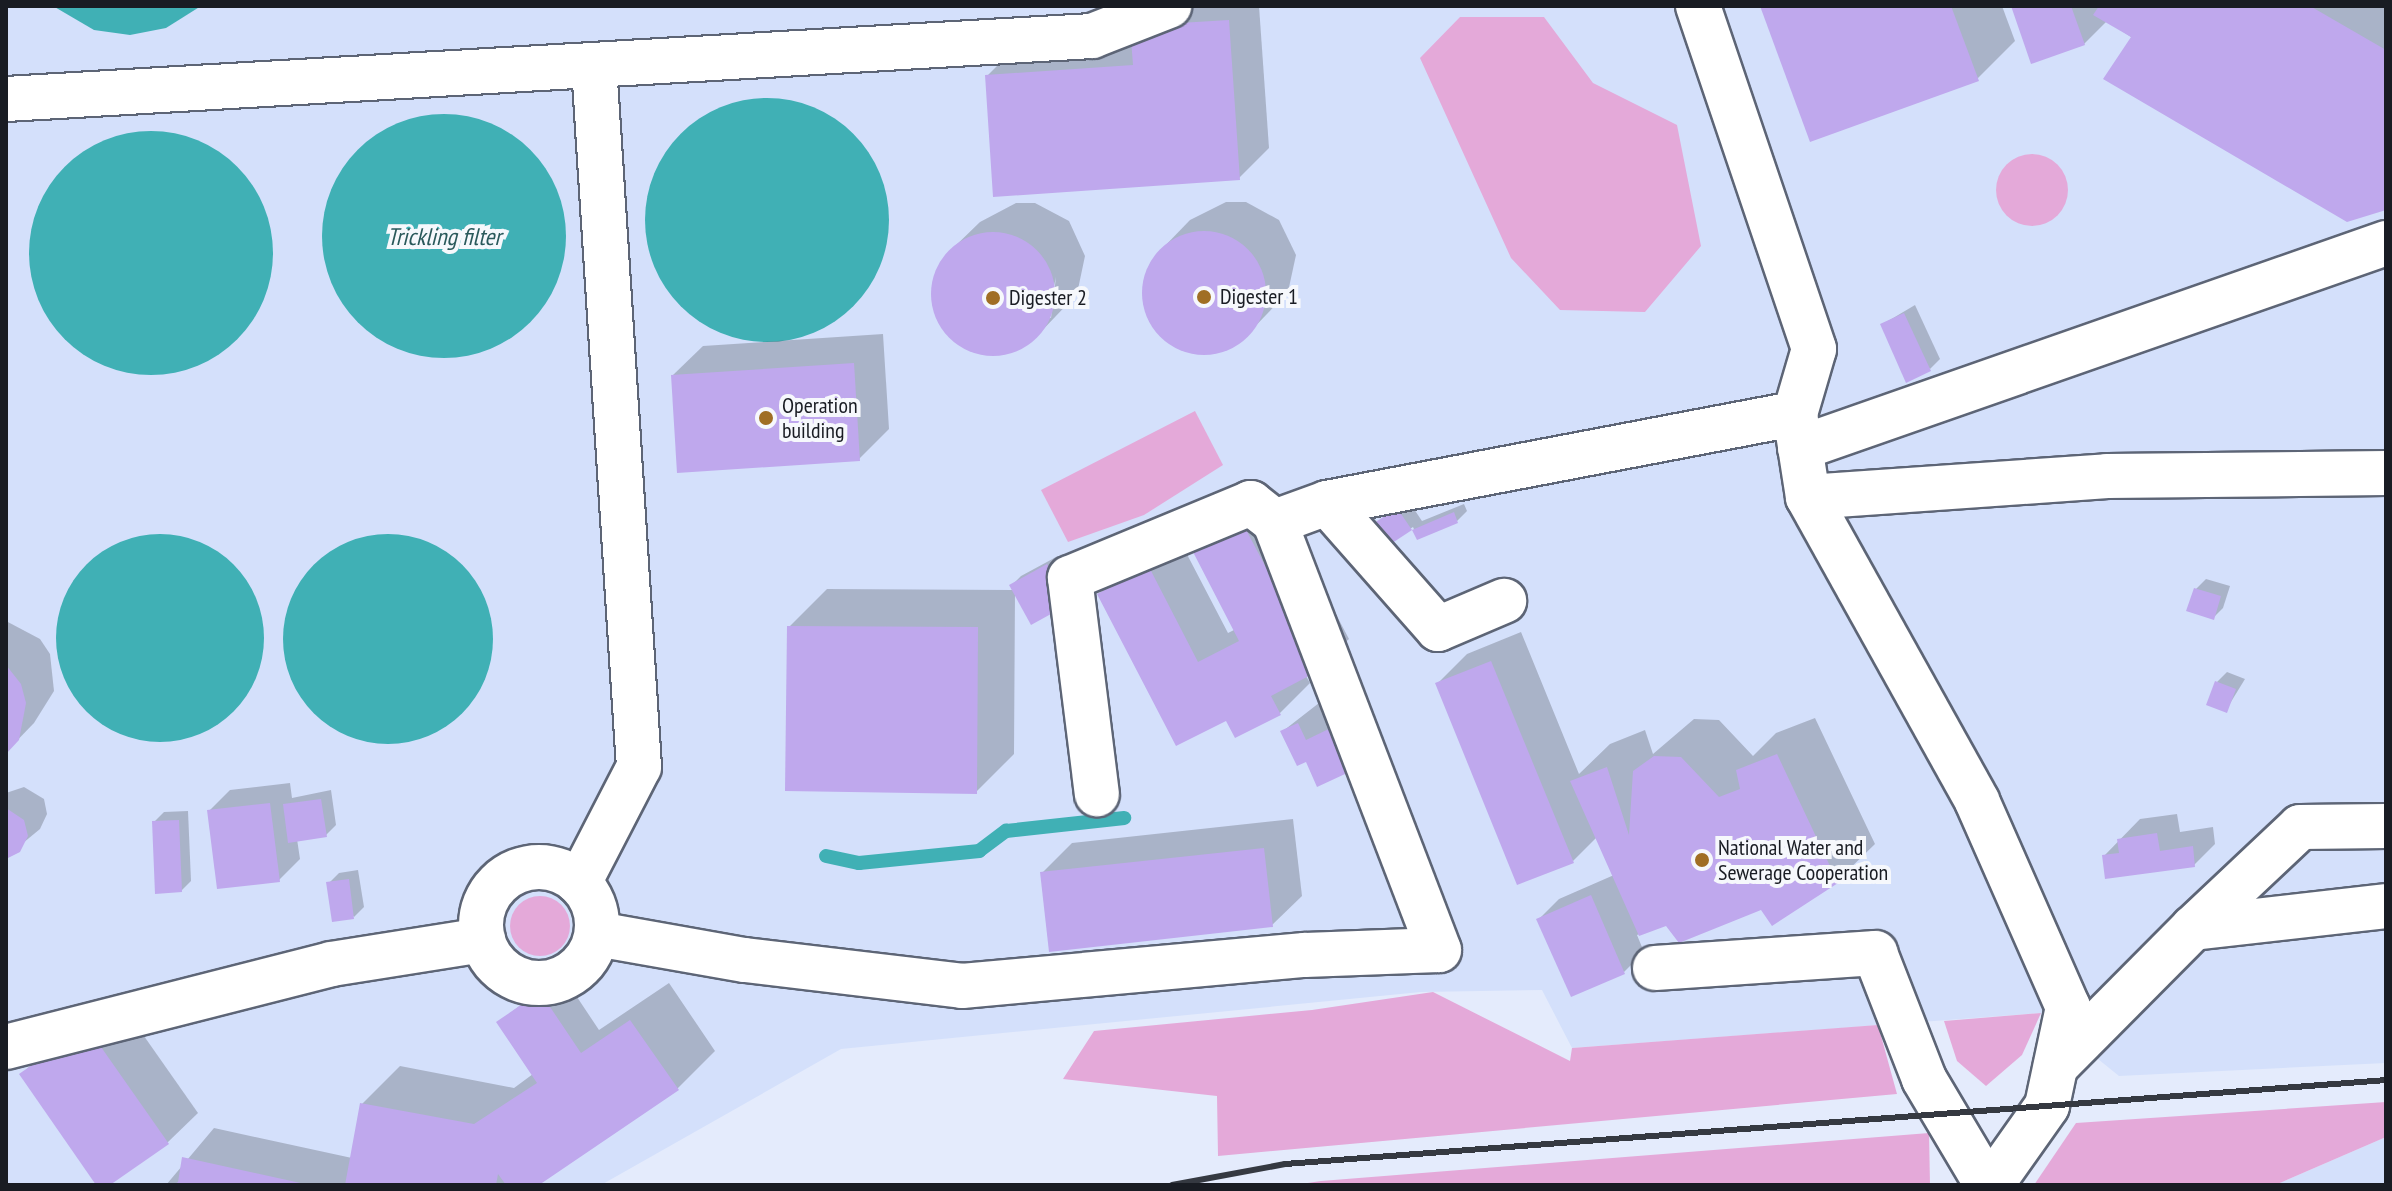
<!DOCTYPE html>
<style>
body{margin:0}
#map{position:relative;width:2392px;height:1191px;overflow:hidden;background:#e4ebfc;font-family:"PT Sans Narrow",sans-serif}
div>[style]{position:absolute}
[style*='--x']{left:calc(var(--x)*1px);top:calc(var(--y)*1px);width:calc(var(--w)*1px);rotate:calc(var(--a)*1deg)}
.built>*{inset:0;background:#d4e0fb}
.green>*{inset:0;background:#e4a9d9}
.round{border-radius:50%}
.water>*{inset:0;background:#40b0b5}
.shadow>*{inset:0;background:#0003}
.stream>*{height:14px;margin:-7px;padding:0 7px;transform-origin:7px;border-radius:7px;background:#40b0b5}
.building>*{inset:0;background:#bfa8ed}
.roads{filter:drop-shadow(2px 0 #5d6576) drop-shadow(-2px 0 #5d6576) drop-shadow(0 2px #5d6576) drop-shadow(0 -2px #5d6576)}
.minor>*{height:44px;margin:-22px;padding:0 22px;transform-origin:22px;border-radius:22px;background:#fff}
.minor>.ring{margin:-22px;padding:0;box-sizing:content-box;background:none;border:44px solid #fff;border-radius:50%}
.rail>*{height:6px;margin:-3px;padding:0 3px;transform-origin:3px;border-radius:3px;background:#353941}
.dots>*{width:22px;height:22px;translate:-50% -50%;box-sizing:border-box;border:4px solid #f6f8fc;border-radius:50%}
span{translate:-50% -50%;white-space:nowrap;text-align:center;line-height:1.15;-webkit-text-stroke:8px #f6f8fc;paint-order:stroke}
.poi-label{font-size:22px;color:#191c23}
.left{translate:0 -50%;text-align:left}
.water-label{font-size:24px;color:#2a595b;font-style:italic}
.frame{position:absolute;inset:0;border:8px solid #191c23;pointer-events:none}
</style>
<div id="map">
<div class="built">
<i style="clip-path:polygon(6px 6px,2386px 6px,2386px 1063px,2119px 1076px,2041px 1013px,1572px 1048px,1542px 990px,1421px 992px,841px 1049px,601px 1185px,6px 1185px)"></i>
<i style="clip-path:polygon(2386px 1137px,2386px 1185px,2275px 1185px)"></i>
</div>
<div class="green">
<i style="clip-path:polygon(1460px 17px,1544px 17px,1593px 83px,1677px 125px,1701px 246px,1645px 312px,1560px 310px,1511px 258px,1420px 58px)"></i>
<i class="round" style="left:1996px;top:154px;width:72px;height:72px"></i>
<i style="clip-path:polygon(1195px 411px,1223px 465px,1144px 515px,1068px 542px,1041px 490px)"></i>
<i class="round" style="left:510px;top:896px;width:60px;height:60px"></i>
<i style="clip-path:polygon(1433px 992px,1570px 1061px,1572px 1048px,1878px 1025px,1897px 1094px,1218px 1156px,1217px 1096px,1063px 1079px,1094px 1031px,1312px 1010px)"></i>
<i style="clip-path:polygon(2041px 1013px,2022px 1055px,1986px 1086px,1957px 1061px,1944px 1021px)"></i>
<i style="clip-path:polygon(2386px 1102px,2386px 1137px,2275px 1185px,2034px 1185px,2076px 1123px)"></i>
<i style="clip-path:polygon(1929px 1133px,1930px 1185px,1294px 1185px,1321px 1181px)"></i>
</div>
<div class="water">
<i style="clip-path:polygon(53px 6px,201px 6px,166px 28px,130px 35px,94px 30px)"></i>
<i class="round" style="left:645px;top:98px;width:244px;height:244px"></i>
<i class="round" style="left:322px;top:114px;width:244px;height:244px"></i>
<i class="round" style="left:29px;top:131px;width:244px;height:244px"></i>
<i class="round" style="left:56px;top:534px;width:208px;height:208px"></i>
<i class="round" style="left:283px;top:534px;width:210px;height:210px"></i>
</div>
<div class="shadow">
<i style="clip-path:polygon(1153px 6px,1259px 6px,1269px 148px,1239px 178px,987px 76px,1017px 46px)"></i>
<i style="clip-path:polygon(1762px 6px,2002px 6px,2015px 41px,1977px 79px)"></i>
<i style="clip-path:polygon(2013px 6px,2386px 6px,2386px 207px,2107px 21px,2084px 44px)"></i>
<i style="clip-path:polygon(1226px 202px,1246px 202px,1279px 220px,1296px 255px,1288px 292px,1244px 338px,1207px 353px,1187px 351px,1154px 327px,1143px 288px,1160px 251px,1190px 220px)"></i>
<i style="clip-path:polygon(evenodd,1016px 203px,1035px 203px,1069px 221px,1085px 256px,1077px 294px,1034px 339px,996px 354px,976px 352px,943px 328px,932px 289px,949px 252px,980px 222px,1016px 203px,1056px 277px,1051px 318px,1047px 318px,1056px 277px)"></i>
<i style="clip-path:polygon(1915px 305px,1940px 359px,1930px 369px,1883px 324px)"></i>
<i style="clip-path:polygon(883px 334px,889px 429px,859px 459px,673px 375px,703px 346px)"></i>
<i style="clip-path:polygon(1273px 495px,1349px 639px,1306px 676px,1310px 683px,1280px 713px,1227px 719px,1099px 594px,1129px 564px,1179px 539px,1228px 633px,1236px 629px,1195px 551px)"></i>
<i style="clip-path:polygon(1408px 500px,1422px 521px,1464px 504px,1467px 511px,1457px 521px,1418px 538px,1413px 527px,1378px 550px,1365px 531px)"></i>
<i style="clip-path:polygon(1058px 556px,1078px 592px,1015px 592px,1014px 754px,976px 792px,789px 627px,827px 589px,1014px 590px,1011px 586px,1021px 576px)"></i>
<i style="clip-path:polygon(2206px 579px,2230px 586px,2223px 608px,2213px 618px,2196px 589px)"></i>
<i style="clip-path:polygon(6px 621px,40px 639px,50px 654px,54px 691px,34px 723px,6px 752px)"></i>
<i style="clip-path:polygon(1521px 632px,1579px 774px,1610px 744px,1645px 730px,1653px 754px,1694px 719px,1719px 720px,1753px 756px,1776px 733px,1815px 718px,1875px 844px,1837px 881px,1761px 908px,1667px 924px,1637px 935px,1644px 952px,1624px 972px,1539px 919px,1559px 899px,1614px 875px,1597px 837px,1573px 861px,1437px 684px,1467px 654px)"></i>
<i style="clip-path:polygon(2227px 672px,2245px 679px,2226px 710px,2217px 682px)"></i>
<i style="clip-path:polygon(1319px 703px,1327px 721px,1358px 706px,1307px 759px,1283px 731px)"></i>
<i style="clip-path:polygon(290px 783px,292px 798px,331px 790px,336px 825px,326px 835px,297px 839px,300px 859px,279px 880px,209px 811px,230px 790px)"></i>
<i style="clip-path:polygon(24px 787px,44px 799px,47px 814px,40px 829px,6px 857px,6px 793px)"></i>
<i style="clip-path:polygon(188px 811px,191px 881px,181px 891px,154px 822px,164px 812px)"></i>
<i style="clip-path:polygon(2177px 814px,2180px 832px,2213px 827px,2215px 844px,2194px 865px,2104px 856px,2140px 819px)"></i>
<i style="clip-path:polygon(1293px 819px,1302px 896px,1272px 925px,1042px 873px,1072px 843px)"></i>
<i style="clip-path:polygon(358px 870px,364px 907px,354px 917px,329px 883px,339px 873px)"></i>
<i style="clip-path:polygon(561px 973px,599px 1030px,669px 983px,715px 1051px,677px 1089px,535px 1185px,166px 1185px,214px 1128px,352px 1158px,362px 1104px,400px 1066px,514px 1088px,533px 1074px,498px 1023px)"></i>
<i style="clip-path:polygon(118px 999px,198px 1113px,168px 1142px,98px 1185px,22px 1074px,52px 1044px)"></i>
</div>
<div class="stream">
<i style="--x:826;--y:856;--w:34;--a:12"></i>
<i style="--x:859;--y:863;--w:121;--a:-5.7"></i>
<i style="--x:979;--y:851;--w:34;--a:-37"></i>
<i style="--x:1006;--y:831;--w:119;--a:-6.3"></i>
</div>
<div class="building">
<i style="clip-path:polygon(1760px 6px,1951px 6px,1979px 81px,1810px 142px)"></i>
<i style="clip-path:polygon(2011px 6px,2071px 6px,2085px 45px,2031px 64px)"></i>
<i style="clip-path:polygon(2099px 6px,2310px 6px,2386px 50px,2386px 210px,2347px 222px,2103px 79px,2131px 37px,2093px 15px)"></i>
<i style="clip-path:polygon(1229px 20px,1240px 180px,993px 197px,985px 75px,1133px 65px,1130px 26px)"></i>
<i class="round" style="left:1142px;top:231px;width:124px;height:124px"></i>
<i class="round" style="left:931px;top:232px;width:124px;height:124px"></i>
<i style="clip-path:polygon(1904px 313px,1931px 371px,1906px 383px,1880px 324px)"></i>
<i style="clip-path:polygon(854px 363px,860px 461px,677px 473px,671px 375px)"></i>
<i style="clip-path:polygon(1397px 508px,1412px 530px,1377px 553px,1362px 531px)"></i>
<i style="clip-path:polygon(1454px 512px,1458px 523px,1417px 540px,1412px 530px)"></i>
<i style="clip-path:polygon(1243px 524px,1320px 670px,1271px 696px,1281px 715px,1235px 738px,1226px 721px,1176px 746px,1097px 594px,1149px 567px,1198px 662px,1239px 641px,1192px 550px)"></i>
<i style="clip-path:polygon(1047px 564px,1069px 604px,1031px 625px,1009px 585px)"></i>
<i style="clip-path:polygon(2194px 588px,2221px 596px,2214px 620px,2186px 611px)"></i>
<i style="clip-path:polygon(787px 626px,978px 627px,977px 794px,785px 791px)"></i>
<i style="clip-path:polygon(1491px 661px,1574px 863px,1517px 885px,1435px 683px)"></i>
<i style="clip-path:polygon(6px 665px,21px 684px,26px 703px,19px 740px,6px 754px)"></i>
<i style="clip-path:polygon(2215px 681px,2236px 689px,2227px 713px,2206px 705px)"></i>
<i style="clip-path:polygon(1298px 723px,1306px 740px,1337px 725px,1358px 768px,1317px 787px,1306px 762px,1297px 766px,1280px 731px)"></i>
<i style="clip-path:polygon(1777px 754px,1838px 883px,1772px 926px,1761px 910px,1679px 943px,1666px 926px,1639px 936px,1570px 781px,1607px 767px,1629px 835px,1633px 771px,1654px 756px,1681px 757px,1719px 797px,1740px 789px,1736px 770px)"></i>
<i style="clip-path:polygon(321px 799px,327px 837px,288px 843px,283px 804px)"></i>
<i style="clip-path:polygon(270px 803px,280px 882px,217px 889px,207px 810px)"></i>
<i style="clip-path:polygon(6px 808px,24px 820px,28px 836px,20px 852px,6px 859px)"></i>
<i style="clip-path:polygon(179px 820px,182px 892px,155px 894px,152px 821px)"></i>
<i style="clip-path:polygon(2157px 833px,2160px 851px,2193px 846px,2195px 867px,2105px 879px,2102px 855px,2119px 853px,2117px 839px)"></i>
<i style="clip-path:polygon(1264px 848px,1273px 927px,1049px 952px,1040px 872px)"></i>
<i style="clip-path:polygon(349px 879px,354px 919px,332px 922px,326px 882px)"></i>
<i style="clip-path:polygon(1591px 895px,1625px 974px,1571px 997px,1536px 919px)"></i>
<i style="clip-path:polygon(540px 992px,581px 1053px,630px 1020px,679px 1090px,539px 1185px,506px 1185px,498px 1174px,496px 1185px,345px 1185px,360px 1103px,474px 1124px,537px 1083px,496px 1022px)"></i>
<i style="clip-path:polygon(87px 1027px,169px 1144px,110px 1185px,96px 1185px,19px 1074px)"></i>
<i style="clip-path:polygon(182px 1157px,305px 1184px,305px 1185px,173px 1185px,178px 1182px)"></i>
</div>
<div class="roads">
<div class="minor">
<i style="--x:1698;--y:6;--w:362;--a:71.3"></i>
<i style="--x:1814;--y:349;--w:68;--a:106.3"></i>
<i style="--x:1795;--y:414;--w:84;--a:81.1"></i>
<i style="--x:1808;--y:497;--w:348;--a:60.9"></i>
<i style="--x:1977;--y:801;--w:225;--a:66.2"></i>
<i style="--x:2068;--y:1007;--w:101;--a:102"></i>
<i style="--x:2047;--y:1106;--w:97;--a:125.3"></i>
<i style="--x:6;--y:99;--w:1088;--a:-3.32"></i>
<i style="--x:1092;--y:36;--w:83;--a:-21.3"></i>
<i style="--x:1800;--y:448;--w:621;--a:-19.28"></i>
<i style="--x:1808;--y:497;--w:300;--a:-4"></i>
<i style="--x:2107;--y:476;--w:279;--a:-0.6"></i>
<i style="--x:1327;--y:503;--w:168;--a:48.6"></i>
<i style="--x:1438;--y:629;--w:72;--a:-23"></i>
<i style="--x:1275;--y:522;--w:55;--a:-20.1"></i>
<i style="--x:1327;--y:503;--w:476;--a:-10.8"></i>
<i class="ring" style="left:481px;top:867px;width:72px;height:72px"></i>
<i style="--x:579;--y:883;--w:131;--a:-62.7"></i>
<i style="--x:639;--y:767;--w:703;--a:-93.67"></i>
<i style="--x:2193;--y:928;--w:147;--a:-43.3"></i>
<i style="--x:2300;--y:827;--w:86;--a:-0.7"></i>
<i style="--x:597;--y:934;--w:150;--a:10"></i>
<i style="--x:745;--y:960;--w:219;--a:6.8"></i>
<i style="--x:962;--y:986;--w:344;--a:-5.2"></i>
<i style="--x:1305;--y:955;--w:134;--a:-2.1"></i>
<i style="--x:1439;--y:950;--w:458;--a:-111"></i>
<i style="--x:1275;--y:522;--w:31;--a:-142"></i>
<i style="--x:1251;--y:503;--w:196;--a:157.5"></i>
<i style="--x:1070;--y:578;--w:218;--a:82.9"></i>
<i style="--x:1655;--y:968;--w:221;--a:-3.9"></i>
<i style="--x:1875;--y:953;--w:135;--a:68.7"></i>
<i style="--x:1924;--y:1079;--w:123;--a:59.3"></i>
<i style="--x:6;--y:1047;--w:335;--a:-14.3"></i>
<i style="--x:331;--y:964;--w:154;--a:-9"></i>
<i style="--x:2056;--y:1066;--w:194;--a:-45.2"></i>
<i style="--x:2193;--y:928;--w:194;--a:-6.5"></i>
</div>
</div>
<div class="rail">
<i style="--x:1172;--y:1185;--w:115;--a:-10.5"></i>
<i style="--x:1285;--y:1164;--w:1104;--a:-4.36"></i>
</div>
<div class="dots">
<i style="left:1204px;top:297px;background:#a06e24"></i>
<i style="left:993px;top:298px;background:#a06e24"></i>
<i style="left:766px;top:418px;background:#a06e24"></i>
<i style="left:1702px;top:860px;background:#a06e24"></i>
</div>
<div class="poi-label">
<span class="left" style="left:1220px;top:297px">Digester 1</span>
<span class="left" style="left:1009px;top:298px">Digester 2</span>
<span class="left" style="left:782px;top:418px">Operation<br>building</span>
<span class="left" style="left:1718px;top:860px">National Water and<br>Sewerage Cooperation</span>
</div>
<div class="water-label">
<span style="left:444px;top:237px">Trickling filter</span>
</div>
<div class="frame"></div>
</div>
